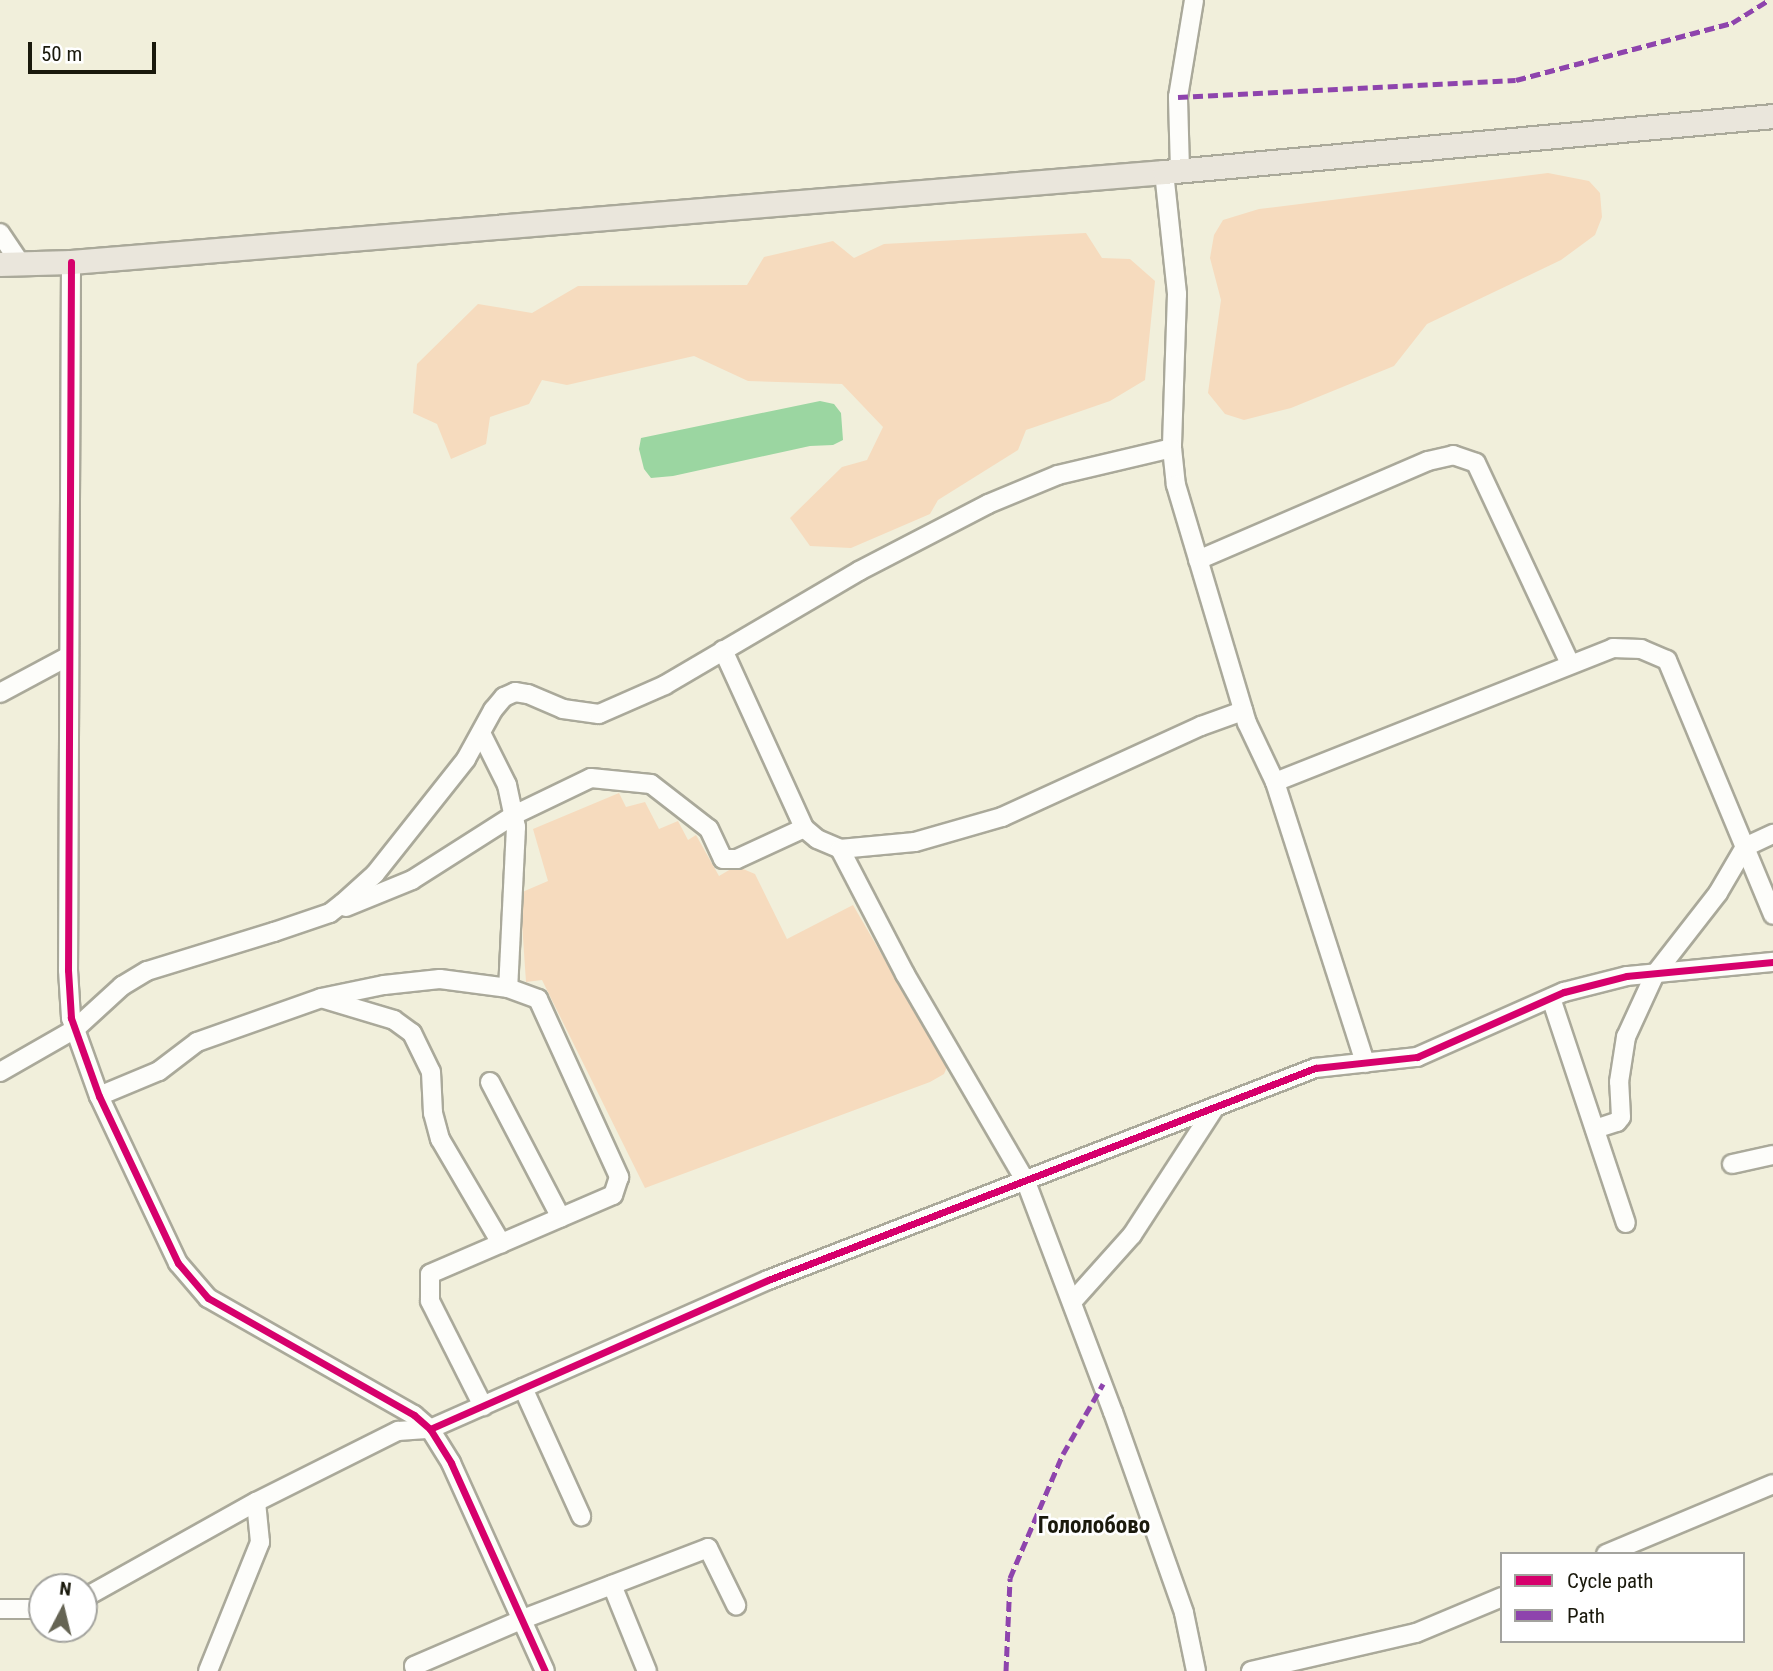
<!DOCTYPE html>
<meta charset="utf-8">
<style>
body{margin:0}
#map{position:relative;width:1773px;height:1671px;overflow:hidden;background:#f1efdb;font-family:"Roboto Condensed",sans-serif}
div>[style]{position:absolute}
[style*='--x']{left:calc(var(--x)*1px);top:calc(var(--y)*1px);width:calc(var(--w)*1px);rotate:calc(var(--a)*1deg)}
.green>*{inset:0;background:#f6dbbe}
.water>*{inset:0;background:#9bd6a1}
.roads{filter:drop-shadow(2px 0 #aaa99a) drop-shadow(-2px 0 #aaa99a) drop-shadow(0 2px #aaa99a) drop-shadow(0 -2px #aaa99a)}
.minor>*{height:18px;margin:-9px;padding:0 9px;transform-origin:9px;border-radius:9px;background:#fdfdfa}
.major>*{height:23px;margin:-11.5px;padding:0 11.5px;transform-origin:11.5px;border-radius:11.5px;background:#eae6dc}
.quiet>*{height:5px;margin-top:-2.5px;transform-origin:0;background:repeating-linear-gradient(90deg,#8e44ad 0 10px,transparent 0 15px)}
.cycleway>*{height:7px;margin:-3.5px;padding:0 3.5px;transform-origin:3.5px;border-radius:3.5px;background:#d6006c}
span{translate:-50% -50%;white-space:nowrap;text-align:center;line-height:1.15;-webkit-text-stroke:5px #fff;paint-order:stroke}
.quarter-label{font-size:23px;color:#1a190c;font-weight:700}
.legend{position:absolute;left:1500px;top:1552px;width:245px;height:91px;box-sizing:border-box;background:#fff;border:2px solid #a3a39e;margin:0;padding:9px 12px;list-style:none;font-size:21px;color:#1a190c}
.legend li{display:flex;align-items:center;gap:14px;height:35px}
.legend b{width:35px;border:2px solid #a3a39e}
.north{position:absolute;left:28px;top:1573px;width:70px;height:70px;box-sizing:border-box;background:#fff;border:2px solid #a3a39e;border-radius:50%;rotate:7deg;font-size:19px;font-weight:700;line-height:28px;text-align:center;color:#1a190c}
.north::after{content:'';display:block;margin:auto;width:24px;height:32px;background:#656454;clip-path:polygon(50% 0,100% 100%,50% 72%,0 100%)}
.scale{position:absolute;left:28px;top:42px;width:128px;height:32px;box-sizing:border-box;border:4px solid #1a190c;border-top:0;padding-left:9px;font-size:21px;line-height:24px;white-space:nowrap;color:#1a190c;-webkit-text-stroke:5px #fff;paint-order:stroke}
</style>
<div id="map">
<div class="green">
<i style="clip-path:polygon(1548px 173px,1589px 181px,1600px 193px,1602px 217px,1595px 235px,1561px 260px,1427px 324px,1394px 366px,1291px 408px,1244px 420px,1225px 414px,1208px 393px,1221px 300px,1210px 258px,1214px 235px,1223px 220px,1259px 209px)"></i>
<i style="clip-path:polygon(1086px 233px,1102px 258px,1130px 259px,1155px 281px,1145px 380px,1110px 401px,1026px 430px,1018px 450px,938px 500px,930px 514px,851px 548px,810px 546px,790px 518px,842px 467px,867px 460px,883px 427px,842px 384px,748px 381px,694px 356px,567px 385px,542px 380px,529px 404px,490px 417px,486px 444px,451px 459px,437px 424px,413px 413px,417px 364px,478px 304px,532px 313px,578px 286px,747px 285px,764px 257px,833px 241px,854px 258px,884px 244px)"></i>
<i style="clip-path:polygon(619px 793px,626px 807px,645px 802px,659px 829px,678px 821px,688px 840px,696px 835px,719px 876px,736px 866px,755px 874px,787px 939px,853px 905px,947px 1067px,944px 1074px,930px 1082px,645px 1188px,542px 980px,526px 982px,520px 893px,548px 881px,533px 829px)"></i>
</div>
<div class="water">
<i style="clip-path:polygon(820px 401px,834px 404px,841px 413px,843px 440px,833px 445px,810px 446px,673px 476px,651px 478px,644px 469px,639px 449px,641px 438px)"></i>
</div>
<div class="roads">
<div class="minor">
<i style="--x:1180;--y:170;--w:73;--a:-91.6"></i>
<i style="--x:1178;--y:97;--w:98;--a:-80.6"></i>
<i style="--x:1164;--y:172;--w:123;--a:83.9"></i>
<i style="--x:1177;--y:294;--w:154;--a:91.9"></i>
<i style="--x:1172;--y:448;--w:37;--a:84"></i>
<i style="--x:1176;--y:485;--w:248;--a:73.4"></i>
<i style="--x:1247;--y:723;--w:65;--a:64.6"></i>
<i style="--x:1275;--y:782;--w:295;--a:72.2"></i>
<i style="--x:0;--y:233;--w:36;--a:56"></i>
<i style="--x:71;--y:262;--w:708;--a:90.24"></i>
<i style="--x:68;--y:970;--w:48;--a:86.4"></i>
<i style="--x:71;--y:1018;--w:83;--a:70.3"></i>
<i style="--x:99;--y:1096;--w:185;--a:64.7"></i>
<i style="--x:178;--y:1263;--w:46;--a:49.4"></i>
<i style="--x:208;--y:1298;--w:237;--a:29.6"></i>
<i style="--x:414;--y:1415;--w:21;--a:41"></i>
<i style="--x:430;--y:1429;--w:40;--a:58"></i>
<i style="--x:451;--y:1463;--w:228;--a:65.7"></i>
<i style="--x:1198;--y:560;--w:250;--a:-23.3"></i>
<i style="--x:1428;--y:461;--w:26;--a:-13"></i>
<i style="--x:1453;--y:455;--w:24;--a:19"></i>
<i style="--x:1476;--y:463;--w:222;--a:64.9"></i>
<i style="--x:723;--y:650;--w:196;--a:65.5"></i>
<i style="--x:804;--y:828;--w:17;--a:40"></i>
<i style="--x:817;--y:839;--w:25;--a:23"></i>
<i style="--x:840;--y:849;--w:75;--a:-5.3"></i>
<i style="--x:915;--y:842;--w:91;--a:-16"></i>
<i style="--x:1002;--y:817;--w:219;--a:-24.6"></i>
<i style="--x:1201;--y:726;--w:45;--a:-19.7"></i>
<i style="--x:0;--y:693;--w:78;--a:-28.2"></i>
<i style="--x:481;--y:733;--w:58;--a:63.4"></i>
<i style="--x:507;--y:785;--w:43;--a:77.9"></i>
<i style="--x:516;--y:827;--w:161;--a:92.8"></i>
<i style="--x:1275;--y:782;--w:364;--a:-21.6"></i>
<i style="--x:1613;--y:648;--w:28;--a:2"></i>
<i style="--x:1641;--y:649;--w:28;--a:23"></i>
<i style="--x:1667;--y:660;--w:276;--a:67.4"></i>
<i style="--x:840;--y:849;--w:141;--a:62.5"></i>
<i style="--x:905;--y:974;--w:241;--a:59.8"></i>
<i style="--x:1026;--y:1182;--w:246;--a:69.3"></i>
<i style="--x:1113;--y:1412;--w:213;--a:70.5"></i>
<i style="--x:1184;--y:1613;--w:59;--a:78.3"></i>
<i style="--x:346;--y:907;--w:71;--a:-22.2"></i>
<i style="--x:412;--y:880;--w:121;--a:-32.5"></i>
<i style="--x:514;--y:815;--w:85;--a:-25.7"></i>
<i style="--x:591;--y:778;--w:60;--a:5.7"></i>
<i style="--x:651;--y:784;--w:73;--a:37.8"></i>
<i style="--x:709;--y:829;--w:33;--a:65"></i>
<i style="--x:723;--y:859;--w:14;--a:0"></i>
<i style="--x:737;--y:859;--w:74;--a:-24.8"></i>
<i style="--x:1551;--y:998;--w:237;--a:71.6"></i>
<i style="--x:324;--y:999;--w:73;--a:16.7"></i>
<i style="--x:394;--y:1020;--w:22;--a:36"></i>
<i style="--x:412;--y:1033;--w:43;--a:64"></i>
<i style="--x:431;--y:1072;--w:41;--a:87.2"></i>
<i style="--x:433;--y:1113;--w:27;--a:75"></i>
<i style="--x:440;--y:1139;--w:121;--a:59.6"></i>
<i style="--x:0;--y:1072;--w:86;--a:-29.8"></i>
<i style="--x:75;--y:1029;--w:64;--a:-42.5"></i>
<i style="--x:122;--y:986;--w:29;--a:-31"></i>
<i style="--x:147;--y:971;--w:133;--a:-17.1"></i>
<i style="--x:274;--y:932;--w:59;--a:-18.7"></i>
<i style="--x:330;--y:913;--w:16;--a:-38"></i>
<i style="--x:343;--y:903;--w:43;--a:-42.2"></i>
<i style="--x:375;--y:874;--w:147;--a:-51.6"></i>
<i style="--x:466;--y:759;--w:56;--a:-61.1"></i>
<i style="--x:493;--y:710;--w:17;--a:-50"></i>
<i style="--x:504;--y:697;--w:12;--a:-24"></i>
<i style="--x:515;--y:692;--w:13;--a:9"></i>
<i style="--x:528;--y:694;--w:38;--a:23"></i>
<i style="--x:563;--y:709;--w:36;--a:8"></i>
<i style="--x:599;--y:714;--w:72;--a:-23.7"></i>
<i style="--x:665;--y:685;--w:225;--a:-30.4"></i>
<i style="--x:859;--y:571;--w:145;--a:-27.4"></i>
<i style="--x:988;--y:504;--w:76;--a:-22.5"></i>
<i style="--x:1058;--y:475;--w:117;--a:-13.3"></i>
<i style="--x:490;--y:1082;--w:153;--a:62.4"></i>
<i style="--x:99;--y:1096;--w:65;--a:-22.6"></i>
<i style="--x:159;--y:1071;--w:48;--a:-37.3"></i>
<i style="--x:197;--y:1042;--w:132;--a:-19.5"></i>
<i style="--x:321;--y:998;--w:64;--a:-11.7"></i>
<i style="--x:384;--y:985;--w:56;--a:-6.1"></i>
<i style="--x:440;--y:979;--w:69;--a:7.5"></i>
<i style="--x:508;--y:988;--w:32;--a:20"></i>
<i style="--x:538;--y:999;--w:196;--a:65.5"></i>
<i style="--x:619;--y:1177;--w:19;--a:108"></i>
<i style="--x:613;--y:1195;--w:199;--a:156.7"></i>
<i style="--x:430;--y:1274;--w:27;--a:90"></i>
<i style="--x:430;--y:1301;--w:118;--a:63.2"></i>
<i style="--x:1595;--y:1129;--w:23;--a:-18"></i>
<i style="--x:1617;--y:1122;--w:6;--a:-51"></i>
<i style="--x:1621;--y:1117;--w:35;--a:-93"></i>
<i style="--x:1619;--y:1082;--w:46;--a:-81.2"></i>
<i style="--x:1626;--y:1037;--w:69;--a:-65.3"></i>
<i style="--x:1655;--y:974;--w:103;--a:-52.1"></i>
<i style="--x:1718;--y:893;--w:53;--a:-59.6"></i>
<i style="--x:1745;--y:847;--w:31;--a:-25"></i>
<i style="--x:1732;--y:1164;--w:42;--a:-12.4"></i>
<i style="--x:1072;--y:1302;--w:90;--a:-48.2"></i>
<i style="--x:1132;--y:1235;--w:153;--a:-57"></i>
<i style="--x:523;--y:1388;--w:141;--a:65.6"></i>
<i style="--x:1606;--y:1554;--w:181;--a:-22.7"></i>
<i style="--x:612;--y:1585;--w:93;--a:67.9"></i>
<i style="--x:84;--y:1598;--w:197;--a:-29.2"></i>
<i style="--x:256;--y:1502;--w:159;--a:-26.6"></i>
<i style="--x:398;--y:1431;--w:32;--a:-4"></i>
<i style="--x:430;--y:1429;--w:369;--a:-23.8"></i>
<i style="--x:768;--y:1280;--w:587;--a:-21.18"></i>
<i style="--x:1315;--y:1068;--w:103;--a:-6.2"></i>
<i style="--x:1417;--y:1057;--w:161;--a:-23.9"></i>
<i style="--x:1564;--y:992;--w:65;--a:-14.3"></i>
<i style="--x:1627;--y:976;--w:147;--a:-5.5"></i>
<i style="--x:0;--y:1609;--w:42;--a:0"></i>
<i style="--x:208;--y:1671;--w:139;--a:-68"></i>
<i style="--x:260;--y:1542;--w:40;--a:-95.7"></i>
<i style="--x:416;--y:1671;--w:5;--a:-112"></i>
<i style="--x:414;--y:1666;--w:119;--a:-23.3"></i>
<i style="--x:523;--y:1619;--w:198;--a:-21"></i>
<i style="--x:708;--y:1548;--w:64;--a:63.8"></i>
<i style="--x:1251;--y:1671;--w:169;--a:-13"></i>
<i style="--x:1416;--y:1633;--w:93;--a:-22.7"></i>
</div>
<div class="major">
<i style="--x:0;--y:264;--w:71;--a:-1.6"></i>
<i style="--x:71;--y:262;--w:1097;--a:-4.71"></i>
<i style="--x:1164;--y:172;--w:612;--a:-5.25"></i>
</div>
</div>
<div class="quiet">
<i style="--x:1178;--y:97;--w:338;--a:-2.9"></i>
<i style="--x:1516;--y:80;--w:223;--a:-14.8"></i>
<i style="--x:1732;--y:23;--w:44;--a:-31.9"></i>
<i style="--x:1006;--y:1671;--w:93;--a:-87.5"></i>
<i style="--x:1010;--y:1578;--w:135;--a:-66.9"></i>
<i style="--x:1063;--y:1454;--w:81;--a:-60.3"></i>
</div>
<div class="cycleway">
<i style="--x:71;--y:262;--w:708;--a:90.24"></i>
<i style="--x:68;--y:970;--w:48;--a:86.4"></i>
<i style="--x:71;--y:1018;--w:83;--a:70.3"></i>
<i style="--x:99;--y:1096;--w:185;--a:64.7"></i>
<i style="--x:178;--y:1263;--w:46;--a:49.4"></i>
<i style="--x:208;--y:1298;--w:237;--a:29.6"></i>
<i style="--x:414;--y:1415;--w:21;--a:41"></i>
<i style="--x:430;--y:1429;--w:40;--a:58"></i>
<i style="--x:451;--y:1463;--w:228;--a:65.7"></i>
<i style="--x:430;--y:1429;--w:369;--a:-23.8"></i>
<i style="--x:768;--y:1280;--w:587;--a:-21.18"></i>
<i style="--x:1315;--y:1068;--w:103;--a:-6.2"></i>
<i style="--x:1417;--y:1057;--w:161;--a:-23.9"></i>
<i style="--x:1564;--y:992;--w:65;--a:-14.3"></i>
<i style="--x:1627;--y:976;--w:147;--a:-5.5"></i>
</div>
<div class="quarter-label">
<span style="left:1094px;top:1526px">Гололобово</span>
</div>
<ul class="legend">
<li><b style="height:9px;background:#d6006c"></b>Cycle path</li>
<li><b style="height:9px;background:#8e44ad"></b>Path</li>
</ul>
<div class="north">N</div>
<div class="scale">50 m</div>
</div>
